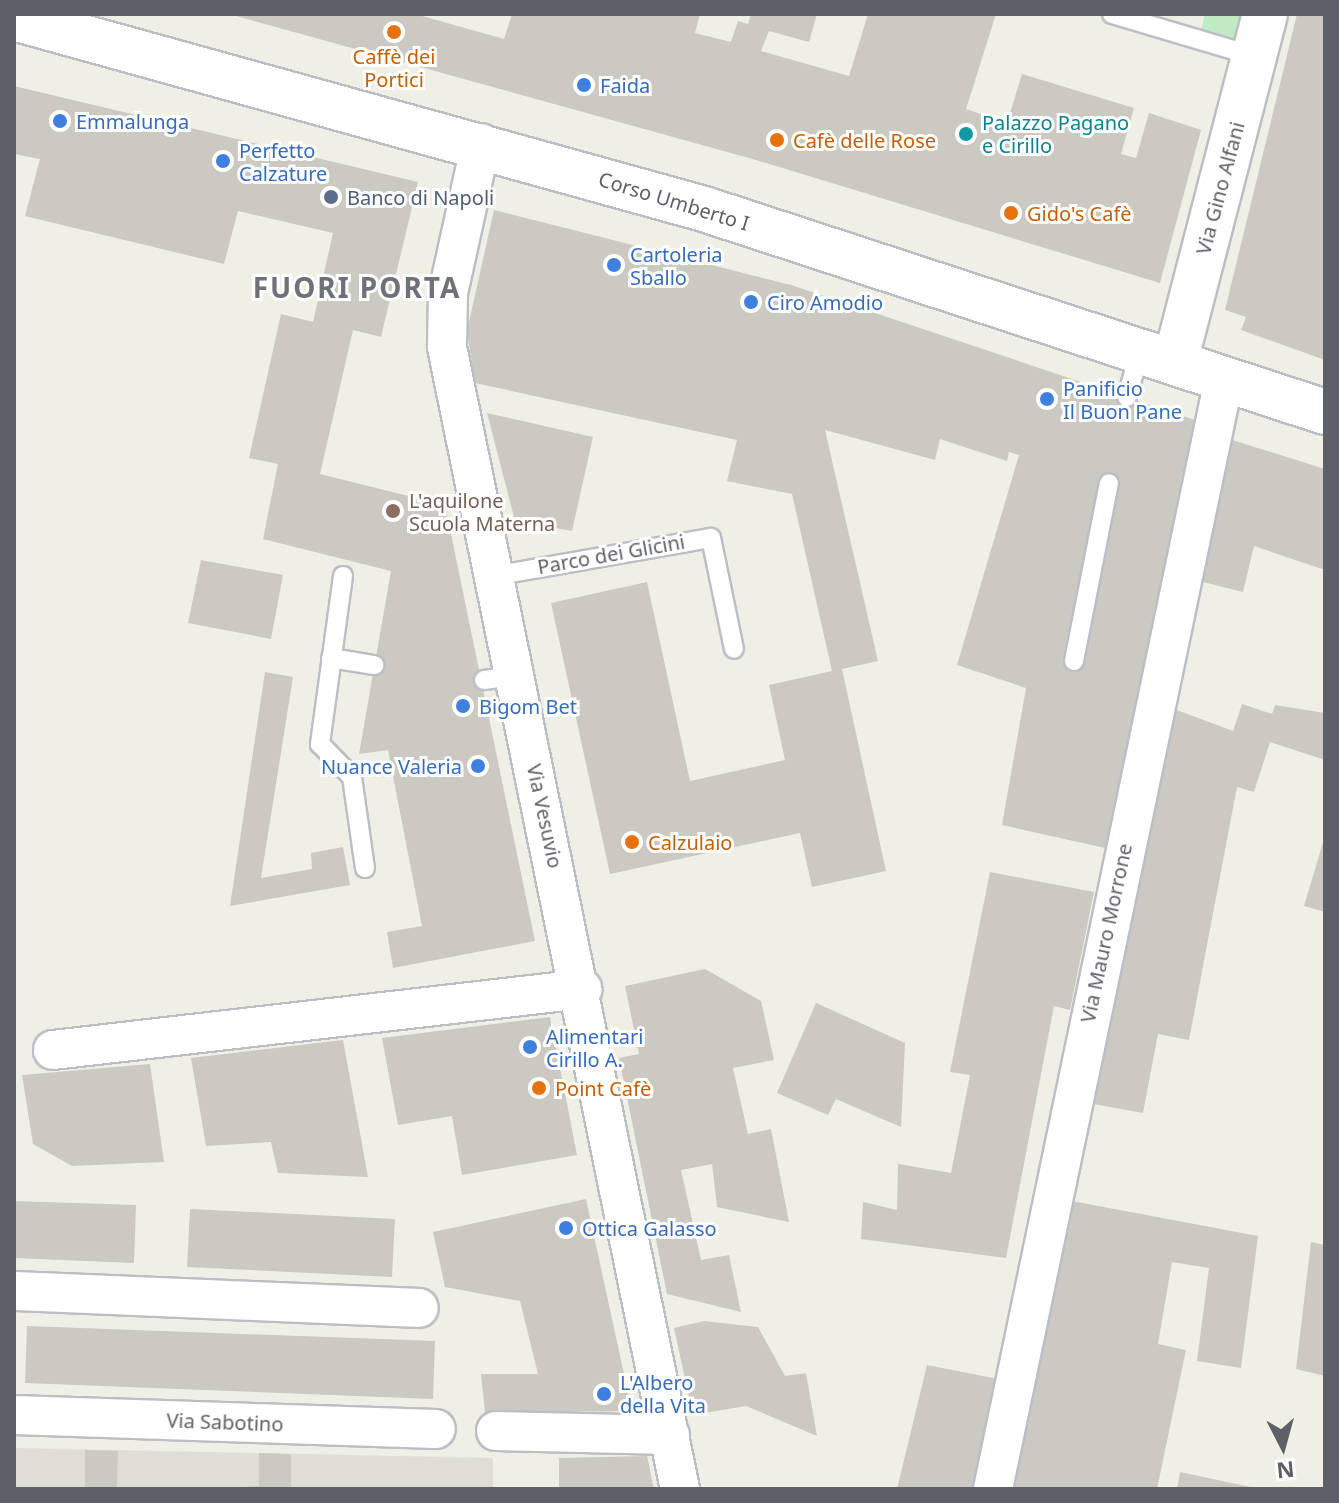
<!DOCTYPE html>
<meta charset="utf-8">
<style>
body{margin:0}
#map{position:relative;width:1339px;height:1503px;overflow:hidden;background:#f0efe5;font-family:"Noto Sans",sans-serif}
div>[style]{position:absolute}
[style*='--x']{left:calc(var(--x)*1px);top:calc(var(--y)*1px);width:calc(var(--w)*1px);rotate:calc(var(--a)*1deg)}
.education>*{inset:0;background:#e0ded4}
.green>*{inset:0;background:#bfeac3}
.building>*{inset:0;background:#cbc9c2}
.roads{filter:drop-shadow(2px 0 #bcbec5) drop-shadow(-2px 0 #bcbec5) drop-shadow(0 2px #bcbec5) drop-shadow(0 -2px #bcbec5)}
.lane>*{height:18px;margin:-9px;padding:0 9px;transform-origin:9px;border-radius:9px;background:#fff}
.street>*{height:38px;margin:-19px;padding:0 19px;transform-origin:19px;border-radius:19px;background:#fff}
.secondary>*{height:44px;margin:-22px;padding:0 22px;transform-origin:22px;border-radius:22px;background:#fff}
.dots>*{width:22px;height:22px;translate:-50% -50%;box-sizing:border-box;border:4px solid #fff;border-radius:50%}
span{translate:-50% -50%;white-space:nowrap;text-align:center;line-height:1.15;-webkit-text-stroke:6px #fff;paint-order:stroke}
.food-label{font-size:20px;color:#c56008}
.left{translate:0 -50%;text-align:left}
.shop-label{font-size:20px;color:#366cbe}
.right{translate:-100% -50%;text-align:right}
.culture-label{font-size:20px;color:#0d838f}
.street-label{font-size:20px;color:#5c6067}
.service-label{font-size:20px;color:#4e5e75}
.education-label{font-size:20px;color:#785e54}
.district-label{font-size:28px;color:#6d7279;font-weight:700;letter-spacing:2px}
.frame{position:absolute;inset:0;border:16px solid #5c6067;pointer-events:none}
.north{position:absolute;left:1243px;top:1407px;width:80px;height:80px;-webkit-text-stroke:6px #fff;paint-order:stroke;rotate:174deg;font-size:22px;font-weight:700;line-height:32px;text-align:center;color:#5c6067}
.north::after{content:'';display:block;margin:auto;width:28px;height:36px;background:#5c6067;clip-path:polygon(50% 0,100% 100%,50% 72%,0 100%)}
</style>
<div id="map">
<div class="education">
<i style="clip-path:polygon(14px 1448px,493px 1458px,493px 1489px,14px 1489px)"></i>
</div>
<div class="green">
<i style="clip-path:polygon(1205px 14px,1265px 14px,1254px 56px,1199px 40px)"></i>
</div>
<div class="building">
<i style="clip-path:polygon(229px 14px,415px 14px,504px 39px,512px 14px,700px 14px,695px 33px,731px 42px,738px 21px,748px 24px,751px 14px,817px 14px,809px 42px,769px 31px,761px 51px,849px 76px,868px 14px,996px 14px,966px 109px,1007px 123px,1022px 74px,1134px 108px,1121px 154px,1136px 158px,1149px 113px,1201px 130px,1160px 283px,756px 160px)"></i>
<i style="clip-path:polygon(1297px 14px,1325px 14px,1325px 360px,1241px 330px,1246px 317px,1225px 310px)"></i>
<i style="clip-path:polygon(14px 86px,418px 182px,381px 337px,353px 330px,320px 474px,445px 505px,535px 941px,393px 968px,387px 932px,422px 926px,388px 750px,359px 754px,391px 571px,263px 539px,278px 464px,249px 458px,281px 314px,313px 322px,333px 233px,238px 211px,224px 264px,25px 216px,40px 159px,14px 154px)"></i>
<i style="clip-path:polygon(evenodd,494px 210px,791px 285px,1195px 420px,1105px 848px,1002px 825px,1026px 688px,957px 665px,1019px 455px,1009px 452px,1007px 461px,940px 439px,935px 460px,825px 430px,878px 661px,842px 669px,886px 871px,812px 887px,800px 833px,610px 874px,551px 603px,647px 582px,690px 781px,785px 760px,769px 685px,832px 671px,792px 494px,727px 481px,737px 440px,475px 383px,467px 331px,494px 210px,1116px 485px,1081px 668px,1066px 664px,1116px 485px)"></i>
<i style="clip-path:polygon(487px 413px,593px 437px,572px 531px,515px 521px)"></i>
<i style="clip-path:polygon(1229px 439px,1325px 469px,1325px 570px,1254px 546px,1243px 592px,1203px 582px)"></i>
<i style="clip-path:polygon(201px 560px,283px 575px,271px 639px,188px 623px)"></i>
<i style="clip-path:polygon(265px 672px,293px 677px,261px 878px,312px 869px,311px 853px,343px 847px,350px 885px,230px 906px)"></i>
<i style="clip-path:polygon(1242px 704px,1272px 714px,1275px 705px,1325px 713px,1325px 760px,1270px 742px,1254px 792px,1237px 787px,1189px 1040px,1158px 1034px,1143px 1113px,1088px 1103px,1174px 709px,1233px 731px)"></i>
<i style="clip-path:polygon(1324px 839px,1325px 839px,1325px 912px,1304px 906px)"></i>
<i style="clip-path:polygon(990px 872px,1094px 892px,1070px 1010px,1054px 1006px,1006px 1258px,861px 1239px,863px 1202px,897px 1210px,898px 1164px,951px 1173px,970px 1075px,950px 1072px)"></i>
<i style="clip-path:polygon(705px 969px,761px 1001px,774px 1060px,733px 1068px,748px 1134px,771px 1129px,789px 1222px,717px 1207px,712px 1164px,681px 1170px,701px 1260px,729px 1255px,741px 1312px,667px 1294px,619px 1058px,639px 1054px,625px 986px)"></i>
<i style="clip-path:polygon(816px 1003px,905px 1043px,901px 1127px,836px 1099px,828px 1115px,777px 1093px)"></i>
<i style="clip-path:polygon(550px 1017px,577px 1155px,462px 1175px,452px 1116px,398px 1125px,382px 1038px)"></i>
<i style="clip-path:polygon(343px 1040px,368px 1177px,278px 1173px,271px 1142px,206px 1146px,191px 1058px)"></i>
<i style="clip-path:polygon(150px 1064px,164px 1162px,72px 1166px,33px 1144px,22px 1075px)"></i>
<i style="clip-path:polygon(586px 1199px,632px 1411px,485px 1413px,481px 1374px,538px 1374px,520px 1301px,445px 1287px,433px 1232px)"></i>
<i style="clip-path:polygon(14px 1201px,136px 1205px,134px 1263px,14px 1258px)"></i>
<i style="clip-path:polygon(1072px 1201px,1258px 1236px,1241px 1368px,1197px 1361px,1209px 1268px,1172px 1262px,1158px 1344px,1186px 1350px,1157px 1489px,1014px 1489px)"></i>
<i style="clip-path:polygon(190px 1209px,395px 1219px,392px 1277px,187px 1267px)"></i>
<i style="clip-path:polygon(1311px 1242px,1325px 1245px,1325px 1376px,1296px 1369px)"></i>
<i style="clip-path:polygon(704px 1321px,758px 1327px,785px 1376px,806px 1373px,817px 1436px,746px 1406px,693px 1415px,674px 1328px)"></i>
<i style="clip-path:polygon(27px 1326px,435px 1341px,433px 1399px,25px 1383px)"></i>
<i style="clip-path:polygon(927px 1365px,998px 1379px,977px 1489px,897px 1489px)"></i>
<i style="clip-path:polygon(85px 1450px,118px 1451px,117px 1489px,85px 1489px)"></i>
<i style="clip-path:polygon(259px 1453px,291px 1454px,291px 1489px,195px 1489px,259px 1486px)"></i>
<i style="clip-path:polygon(647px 1456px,654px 1489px,559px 1489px,559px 1458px)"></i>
<i style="clip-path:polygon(1180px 1472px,1255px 1488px,1255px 1489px,1177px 1489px)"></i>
</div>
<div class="roads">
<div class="lane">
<i style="--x:1112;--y:14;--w:148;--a:16.5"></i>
<i style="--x:1127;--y:397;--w:48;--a:-74.2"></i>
<i style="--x:343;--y:576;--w:170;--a:97.8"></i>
<i style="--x:320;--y:744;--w:46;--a:45.9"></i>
<i style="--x:352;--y:777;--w:92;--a:81.9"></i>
<i style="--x:493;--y:576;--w:221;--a:-9.9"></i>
<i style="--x:711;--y:538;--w:113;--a:78.3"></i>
<i style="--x:331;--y:658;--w:44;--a:9.2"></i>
<i style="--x:1074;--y:661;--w:181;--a:-78.9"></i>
<i style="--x:484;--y:680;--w:30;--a:-8"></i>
</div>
<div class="street">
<i style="--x:481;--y:143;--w:154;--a:102.4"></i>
<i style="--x:448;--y:293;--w:54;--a:91.1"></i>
<i style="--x:447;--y:347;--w:1166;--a:78.47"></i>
<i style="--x:53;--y:1050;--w:533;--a:-6.57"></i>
<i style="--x:14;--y:1291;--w:405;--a:2.4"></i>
<i style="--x:14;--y:1415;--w:422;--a:1.9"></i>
<i style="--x:496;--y:1431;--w:174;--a:1.3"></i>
<i style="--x:993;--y:1489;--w:1134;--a:-78.24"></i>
</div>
<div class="secondary">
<i style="--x:14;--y:18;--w:716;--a:15.47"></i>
<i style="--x:704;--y:209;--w:653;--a:18.1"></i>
<i style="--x:1175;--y:362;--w:359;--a:-75.5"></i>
</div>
</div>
<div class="dots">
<i style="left:394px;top:32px;background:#e8710a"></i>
<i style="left:584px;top:85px;background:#3f7fe0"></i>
<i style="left:60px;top:121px;background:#3f7fe0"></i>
<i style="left:966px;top:134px;background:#0f9aa8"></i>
<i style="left:777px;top:140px;background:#e8710a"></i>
<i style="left:223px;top:161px;background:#3f7fe0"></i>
<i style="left:331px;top:197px;background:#5c6f8a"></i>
<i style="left:1011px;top:213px;background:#e8710a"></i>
<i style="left:614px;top:265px;background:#3f7fe0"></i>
<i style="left:751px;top:302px;background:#3f7fe0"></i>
<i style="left:1047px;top:399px;background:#3f7fe0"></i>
<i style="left:393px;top:511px;background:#8d6e63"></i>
<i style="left:463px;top:706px;background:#3f7fe0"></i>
<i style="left:478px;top:766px;background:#3f7fe0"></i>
<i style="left:632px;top:842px;background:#e8710a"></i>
<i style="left:530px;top:1047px;background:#3f7fe0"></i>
<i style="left:539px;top:1088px;background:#e8710a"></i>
<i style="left:566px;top:1228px;background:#3f7fe0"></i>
<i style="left:604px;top:1394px;background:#3f7fe0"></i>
</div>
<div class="food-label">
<span style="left:394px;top:68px">Caffè dei<br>Portici</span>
<span class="left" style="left:793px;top:140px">Cafè delle Rose</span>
<span class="left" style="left:1027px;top:213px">Gido's Cafè</span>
<span class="left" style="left:648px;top:842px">Calzulaio</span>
<span class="left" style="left:555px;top:1088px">Point Cafè</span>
</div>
<div class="shop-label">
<span class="left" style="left:600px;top:85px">Faida</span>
<span class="left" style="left:76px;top:121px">Emmalunga</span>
<span class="left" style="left:239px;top:162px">Perfetto<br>Calzature</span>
<span class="left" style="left:630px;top:266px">Cartoleria<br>Sballo</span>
<span class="left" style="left:767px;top:302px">Ciro Amodio</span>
<span class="left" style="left:1063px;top:400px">Panificio<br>Il Buon Pane</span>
<span class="left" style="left:479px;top:706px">Bigom Bet</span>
<span class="right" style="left:462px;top:766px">Nuance Valeria</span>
<span class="left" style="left:546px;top:1048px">Alimentari<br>Cirillo A.</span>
<span class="left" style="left:582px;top:1228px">Ottica Galasso</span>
<span class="left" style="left:620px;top:1394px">L'Albero<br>della Vita</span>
</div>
<div class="culture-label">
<span class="left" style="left:982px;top:134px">Palazzo Pagano<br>e Cirillo</span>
</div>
<div class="street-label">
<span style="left:1220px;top:188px;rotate:-75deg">Via Gino Alfani</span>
<span style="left:674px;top:201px;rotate:17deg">Corso Umberto I</span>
<span style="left:611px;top:554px;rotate:-10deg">Parco dei Glicini</span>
<span style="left:545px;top:816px;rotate:78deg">Via Vesuvio</span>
<span style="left:1106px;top:933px;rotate:-78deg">Via Mauro Morrone</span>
<span style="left:225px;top:1422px;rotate:2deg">Via Sabotino</span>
</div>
<div class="service-label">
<span class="left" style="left:347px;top:197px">Banco di Napoli</span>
</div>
<div class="education-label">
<span class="left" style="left:409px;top:512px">L'aquilone<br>Scuola Materna</span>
</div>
<div class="district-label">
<span style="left:357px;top:287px">FUORI PORTA</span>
</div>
<div class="frame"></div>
<div class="north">N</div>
</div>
